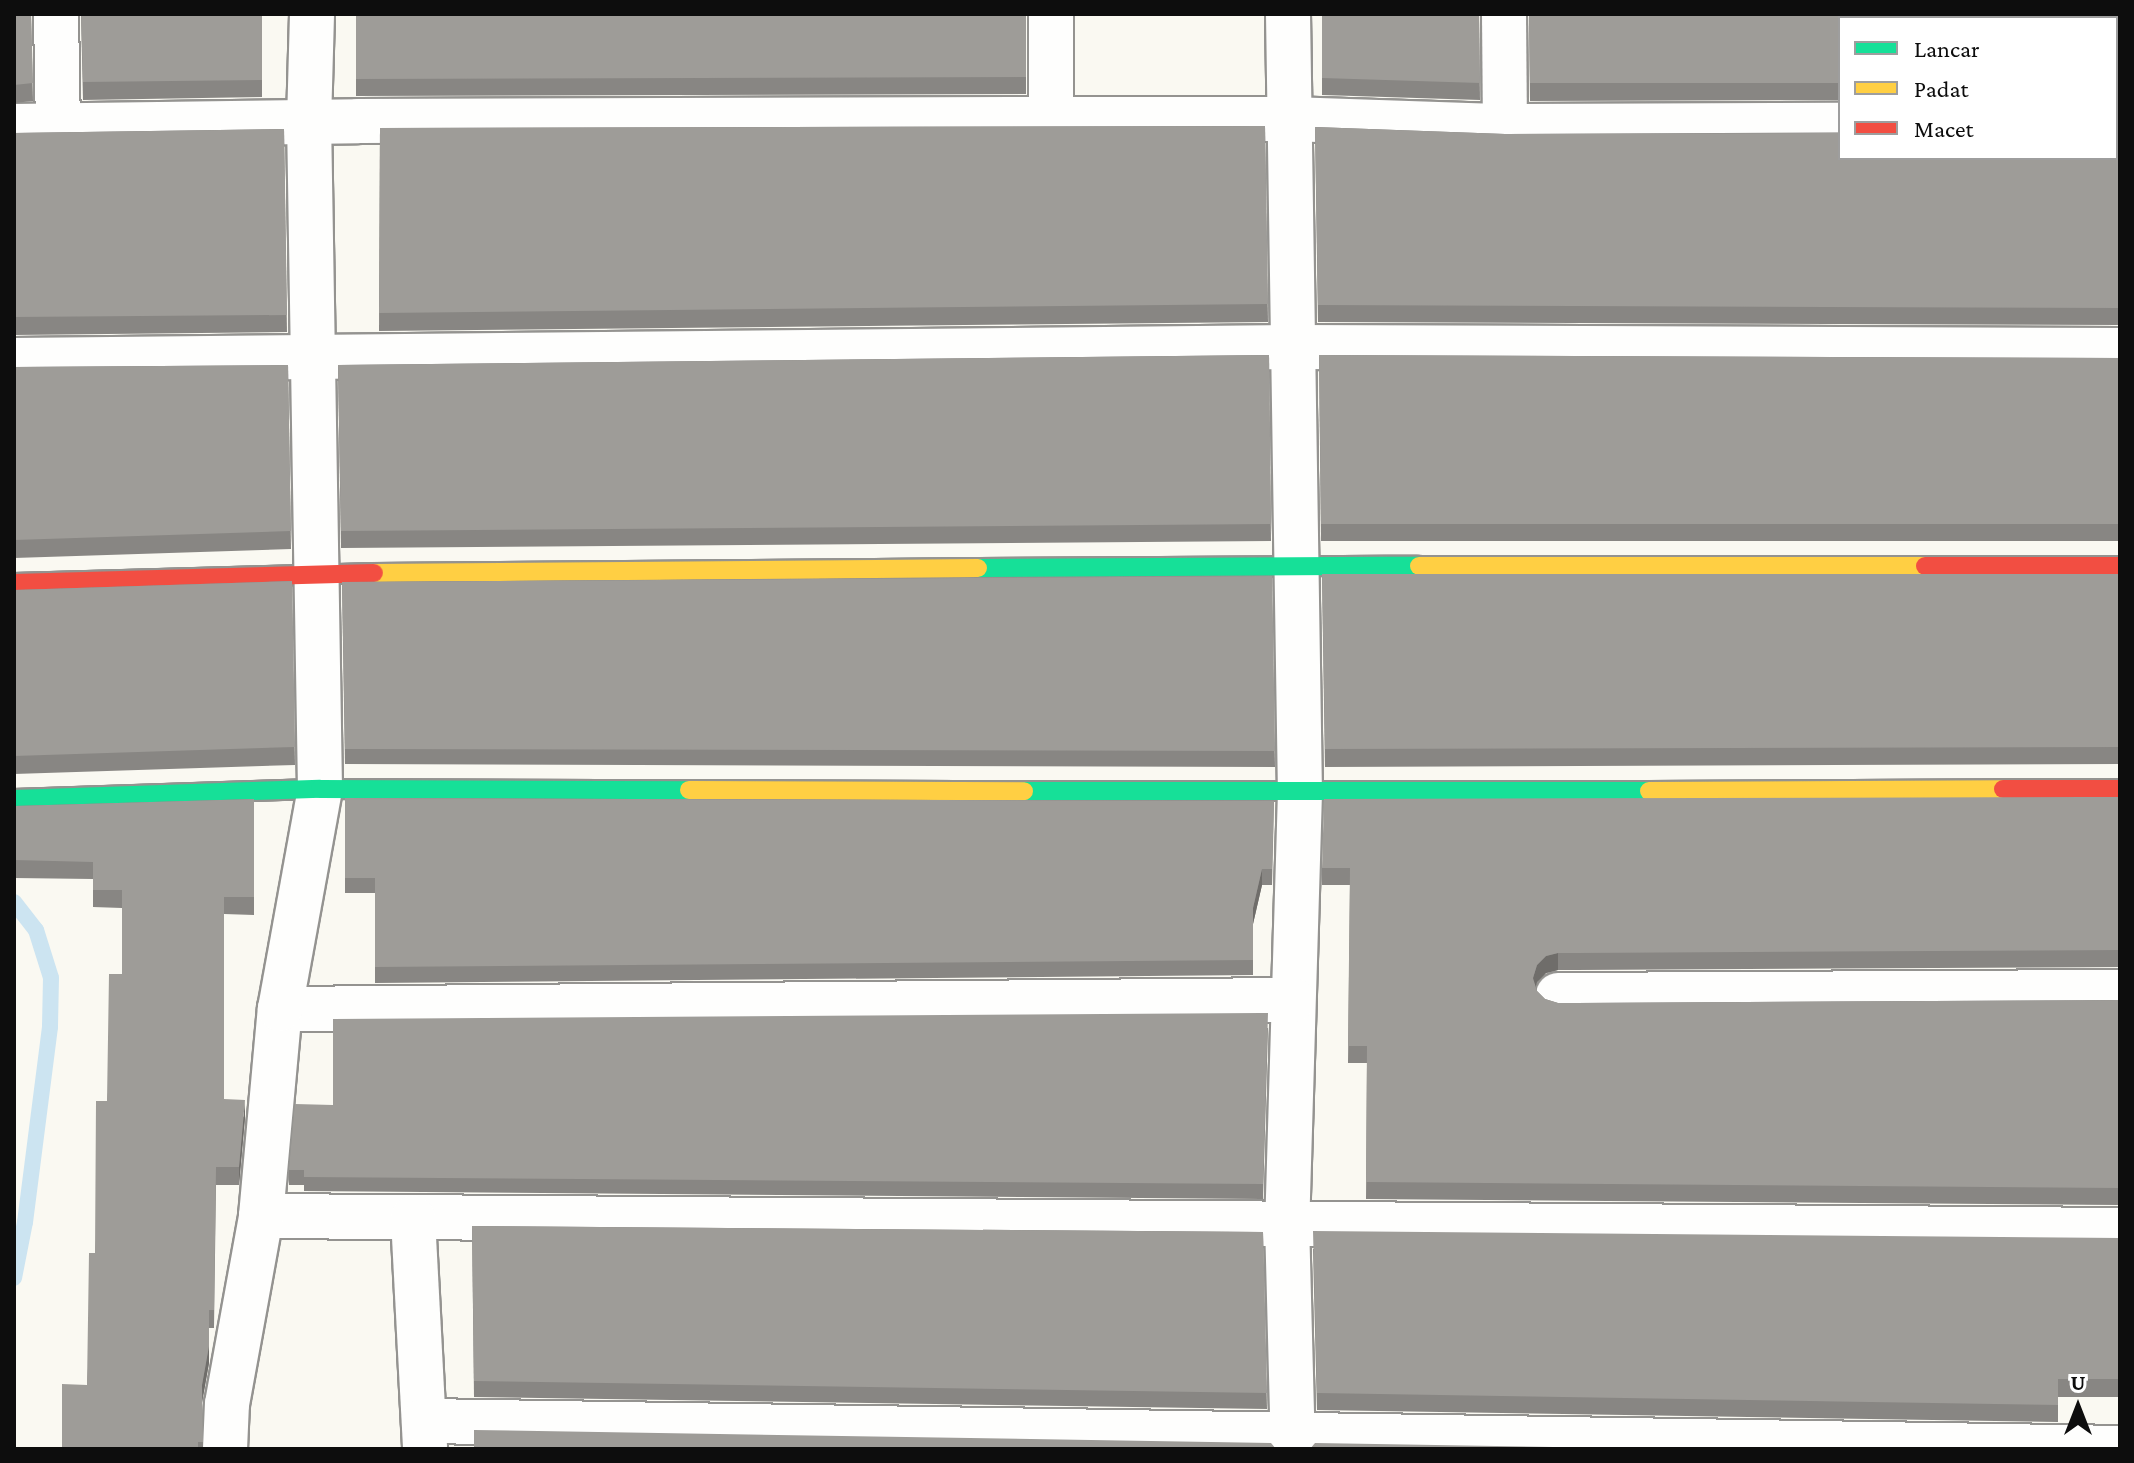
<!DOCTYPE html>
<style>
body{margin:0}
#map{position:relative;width:2134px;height:1463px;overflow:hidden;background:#faf9f2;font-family:"Crimson Pro",serif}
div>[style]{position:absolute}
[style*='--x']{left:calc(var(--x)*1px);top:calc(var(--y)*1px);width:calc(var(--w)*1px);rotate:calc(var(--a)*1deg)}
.stream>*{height:16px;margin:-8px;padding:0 8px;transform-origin:8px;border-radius:8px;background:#cce4f1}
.roads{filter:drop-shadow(2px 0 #949390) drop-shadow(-2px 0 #949390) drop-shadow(0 2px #949390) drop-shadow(0 -2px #949390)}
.street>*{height:44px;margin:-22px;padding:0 22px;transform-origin:22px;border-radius:22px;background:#fefefd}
.fast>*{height:18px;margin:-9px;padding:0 9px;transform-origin:9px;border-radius:9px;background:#16e098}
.slow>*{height:18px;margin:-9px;padding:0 9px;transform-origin:9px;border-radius:9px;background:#ffcf43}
.jam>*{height:18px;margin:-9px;padding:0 9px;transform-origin:9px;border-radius:9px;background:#f24e42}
.wall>*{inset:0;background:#888683}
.shaded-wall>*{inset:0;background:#6f6d6a}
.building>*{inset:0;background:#9e9c98}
span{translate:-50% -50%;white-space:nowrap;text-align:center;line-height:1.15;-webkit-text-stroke:8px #fff;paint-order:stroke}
.frame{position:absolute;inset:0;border:16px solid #0d0d0d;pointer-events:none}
.legend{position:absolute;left:1838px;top:16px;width:280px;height:144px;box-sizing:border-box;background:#fff;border:2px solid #9e9e9e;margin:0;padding:10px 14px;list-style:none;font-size:24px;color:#0d0d0d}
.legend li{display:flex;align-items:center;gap:16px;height:40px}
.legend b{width:40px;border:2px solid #9e9e9e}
.north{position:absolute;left:2038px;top:1367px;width:80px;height:80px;-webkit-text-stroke:6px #fff;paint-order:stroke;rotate:0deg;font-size:22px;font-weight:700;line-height:32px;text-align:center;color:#0d0d0d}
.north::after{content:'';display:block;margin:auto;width:28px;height:36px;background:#0d0d0d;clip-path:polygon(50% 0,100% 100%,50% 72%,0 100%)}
</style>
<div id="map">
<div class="stream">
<i style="--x:14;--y:902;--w:36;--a:52"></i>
<i style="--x:36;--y:930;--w:50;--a:72.6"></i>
<i style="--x:51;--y:978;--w:49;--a:91.2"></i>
<i style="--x:50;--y:1027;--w:197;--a:97.3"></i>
<i style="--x:25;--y:1222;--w:57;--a:101.1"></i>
</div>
<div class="roads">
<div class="street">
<i style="--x:56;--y:14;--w:113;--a:89"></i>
<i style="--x:1288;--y:14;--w:778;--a:89.12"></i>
<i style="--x:1300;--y:792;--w:430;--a:91.7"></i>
<i style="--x:1287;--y:1222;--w:227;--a:88.5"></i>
<i style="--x:1504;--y:14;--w:112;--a:89.5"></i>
<i style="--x:1051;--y:119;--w:105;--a:-90"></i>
<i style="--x:2116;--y:123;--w:4;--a:0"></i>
<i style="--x:14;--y:126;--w:344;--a:-0.8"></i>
<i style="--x:358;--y:121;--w:693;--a:-0.17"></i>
<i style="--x:1051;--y:119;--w:238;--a:0"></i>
<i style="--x:1289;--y:119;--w:216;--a:1.9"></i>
<i style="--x:1505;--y:126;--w:335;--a:-0.2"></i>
<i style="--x:14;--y:360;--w:1278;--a:-0.58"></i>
<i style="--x:1292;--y:347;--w:828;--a:0.21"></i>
<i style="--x:1558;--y:995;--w:562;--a:-0.31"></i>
<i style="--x:280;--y:1009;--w:1013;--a:-0.51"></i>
<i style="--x:261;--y:1216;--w:1859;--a:0.43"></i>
<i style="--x:413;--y:1218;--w:230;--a:87"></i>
<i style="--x:424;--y:1421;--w:1696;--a:0.91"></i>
<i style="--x:225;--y:1449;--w:45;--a:-87.5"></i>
<i style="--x:227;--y:1404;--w:191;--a:-79.7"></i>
<i style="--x:261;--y:1216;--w:208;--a:-84.8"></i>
<i style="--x:280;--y:1009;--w:224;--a:-79.7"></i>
<i style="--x:320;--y:789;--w:667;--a:-90.94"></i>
<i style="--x:309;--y:122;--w:108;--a:-88.4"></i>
</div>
<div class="fast">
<i style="--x:978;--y:568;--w:441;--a:-0.3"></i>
<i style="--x:1024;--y:791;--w:625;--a:0"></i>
<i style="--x:14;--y:799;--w:306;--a:-1.9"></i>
<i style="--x:320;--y:789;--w:369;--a:0.2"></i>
</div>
<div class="slow">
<i style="--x:1419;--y:566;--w:506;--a:0"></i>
<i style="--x:374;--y:573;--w:604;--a:-0.47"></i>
<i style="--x:689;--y:790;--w:335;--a:0.2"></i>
<i style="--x:1649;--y:791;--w:354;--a:-0.3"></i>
</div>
<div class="jam">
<i style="--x:1925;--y:566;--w:195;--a:0"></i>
<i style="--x:14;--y:583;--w:360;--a:-1.6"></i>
<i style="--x:2003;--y:789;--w:117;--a:0"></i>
</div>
</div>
<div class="wall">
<i style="clip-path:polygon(14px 14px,31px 14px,33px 101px,14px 103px)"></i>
<i style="clip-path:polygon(81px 14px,262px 14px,262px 97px,83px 100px)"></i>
<i style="clip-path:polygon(356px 14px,1026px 14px,1026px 94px,356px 96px)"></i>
<i style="clip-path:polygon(1322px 14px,1479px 14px,1480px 100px,1322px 95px)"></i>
<i style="clip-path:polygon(1529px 14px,2120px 14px,2120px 99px,1840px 18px,1840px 100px,1530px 101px)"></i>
<i style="clip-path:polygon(1265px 126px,1268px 322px,379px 331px,380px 128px)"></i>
<i style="clip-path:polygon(1315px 127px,1505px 134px,2120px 131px,2120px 325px,1318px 322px)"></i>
<i style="clip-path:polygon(284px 129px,287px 332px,14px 335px,14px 133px)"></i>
<i style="clip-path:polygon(1269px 355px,1271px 541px,341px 548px,338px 365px)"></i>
<i style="clip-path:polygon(1319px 355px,2120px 358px,2120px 541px,1321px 541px)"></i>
<i style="clip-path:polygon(288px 365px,291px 549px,14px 558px,14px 367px)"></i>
<i style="clip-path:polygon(1322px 574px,2120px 574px,2120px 764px,1325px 767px)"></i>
<i style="clip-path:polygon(1272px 576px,1275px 767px,345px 764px,342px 582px)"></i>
<i style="clip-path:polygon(292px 581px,295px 765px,14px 774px,14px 590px)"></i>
<i style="clip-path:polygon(2120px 797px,2120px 967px,1558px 970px,1546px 973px,1537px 982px,1536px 986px,1537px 991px,1545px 999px,1558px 1003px,2120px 1000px,2120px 1205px,1366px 1199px,1367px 1063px,1348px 1063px,1350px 885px,1322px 885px,1322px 868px)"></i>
<i style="clip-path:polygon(345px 798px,1274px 801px,1272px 885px,1262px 885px,1253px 924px,1253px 975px,375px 983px,375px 893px,345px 893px)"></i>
<i style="clip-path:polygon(254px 799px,254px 915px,224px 914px,224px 1099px,245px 1118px,239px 1185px,216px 1185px,214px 1328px,209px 1328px,209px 1363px,202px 1402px,203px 1449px,62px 1449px,87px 1385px,95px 1253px,107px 1101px,122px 974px,122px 908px,93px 907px,93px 879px,14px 878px,14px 806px)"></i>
<i style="clip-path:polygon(1268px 1028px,1263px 1199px,304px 1191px,304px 1185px,289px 1185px,289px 1170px,333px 1105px)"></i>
<i style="clip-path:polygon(472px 1226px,1263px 1232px,1267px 1409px,474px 1397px)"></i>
<i style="clip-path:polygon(2120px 1238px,2120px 1397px,2058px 1397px,2058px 1422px,1317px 1410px,1313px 1249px)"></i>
</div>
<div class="shaded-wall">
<i style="clip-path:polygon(1262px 869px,1262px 885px,1253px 924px,1253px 908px)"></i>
<i style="clip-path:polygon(1558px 953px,1558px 970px,1546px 973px,1537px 982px,1533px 996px,1533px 978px,1537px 965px,1546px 956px)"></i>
<i style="clip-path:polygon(245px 1100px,245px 1118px,239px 1185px,239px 1167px)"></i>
<i style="clip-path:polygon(209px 1346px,209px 1363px,202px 1403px,202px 1385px)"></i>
</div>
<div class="building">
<i style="clip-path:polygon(14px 14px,31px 14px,33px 83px,14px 85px)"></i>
<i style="clip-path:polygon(81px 14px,262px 14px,262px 80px,83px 82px)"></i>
<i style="clip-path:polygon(356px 14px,1026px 14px,1026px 77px,356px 79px)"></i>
<i style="clip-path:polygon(1322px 14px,1479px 14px,1480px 83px,1322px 78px)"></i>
<i style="clip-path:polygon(1529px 14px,2120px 14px,2120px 81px,2116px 81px,2116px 18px,1840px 18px,1840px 83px,1530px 83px)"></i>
<i style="clip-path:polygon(1265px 126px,1268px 304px,379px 313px,380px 128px)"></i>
<i style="clip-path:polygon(1315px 127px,1505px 134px,1840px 133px,1840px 158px,2116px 158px,2116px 130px,2120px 131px,2120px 308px,1318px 305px)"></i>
<i style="clip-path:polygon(284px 129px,287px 315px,14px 317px,14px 133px)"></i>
<i style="clip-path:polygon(1269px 355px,1271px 524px,341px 531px,338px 365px)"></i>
<i style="clip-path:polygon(1319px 355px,2120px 358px,2120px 524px,1321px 524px)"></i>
<i style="clip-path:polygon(288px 365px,291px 531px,14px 540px,14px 367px)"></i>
<i style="clip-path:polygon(1322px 574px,2120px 574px,2120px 747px,1325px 749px)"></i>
<i style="clip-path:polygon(1272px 576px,1275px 751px,345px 749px,342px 582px)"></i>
<i style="clip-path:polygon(292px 581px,295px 747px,14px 756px,14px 590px)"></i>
<i style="clip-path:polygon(2120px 797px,2120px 950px,1558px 953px,1546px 956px,1537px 965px,1533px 978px,1537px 991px,1545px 999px,1558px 1003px,2120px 1000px,2120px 1188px,1366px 1182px,1367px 1046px,1348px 1046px,1350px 868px,1322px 868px,1324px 799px)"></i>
<i style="clip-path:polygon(345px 798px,1274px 801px,1272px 869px,1262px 869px,1253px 908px,1253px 960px,375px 967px,375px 878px,345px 878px)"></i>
<i style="clip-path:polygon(254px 799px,254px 897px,224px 897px,224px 1099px,245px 1100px,239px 1167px,216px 1167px,214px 1310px,209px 1310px,209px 1346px,202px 1385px,203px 1442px,198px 1442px,198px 1449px,62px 1449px,62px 1384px,87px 1385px,89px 1253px,95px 1253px,96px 1101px,107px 1101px,109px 974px,122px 974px,122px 890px,93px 890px,93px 862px,14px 860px,14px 806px)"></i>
<i style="clip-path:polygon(1268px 1013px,1263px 1184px,304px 1177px,304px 1170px,289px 1170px,295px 1104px,333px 1105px,333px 1019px)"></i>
<i style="clip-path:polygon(472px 1226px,1263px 1232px,1267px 1393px,474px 1381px)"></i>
<i style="clip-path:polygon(1313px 1231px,2120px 1238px,2120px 1379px,2058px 1379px,2058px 1405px,1317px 1393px)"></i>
<i style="clip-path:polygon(474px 1430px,1271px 1443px,1276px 1449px,474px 1449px)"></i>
<i style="clip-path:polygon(1315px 1443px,1671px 1449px,1310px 1449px)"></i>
</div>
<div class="frame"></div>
<ul class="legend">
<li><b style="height:10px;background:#16e098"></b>Lancar</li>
<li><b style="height:10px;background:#ffcf43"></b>Padat</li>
<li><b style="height:10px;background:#f24e42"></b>Macet</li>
</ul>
<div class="north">U</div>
</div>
